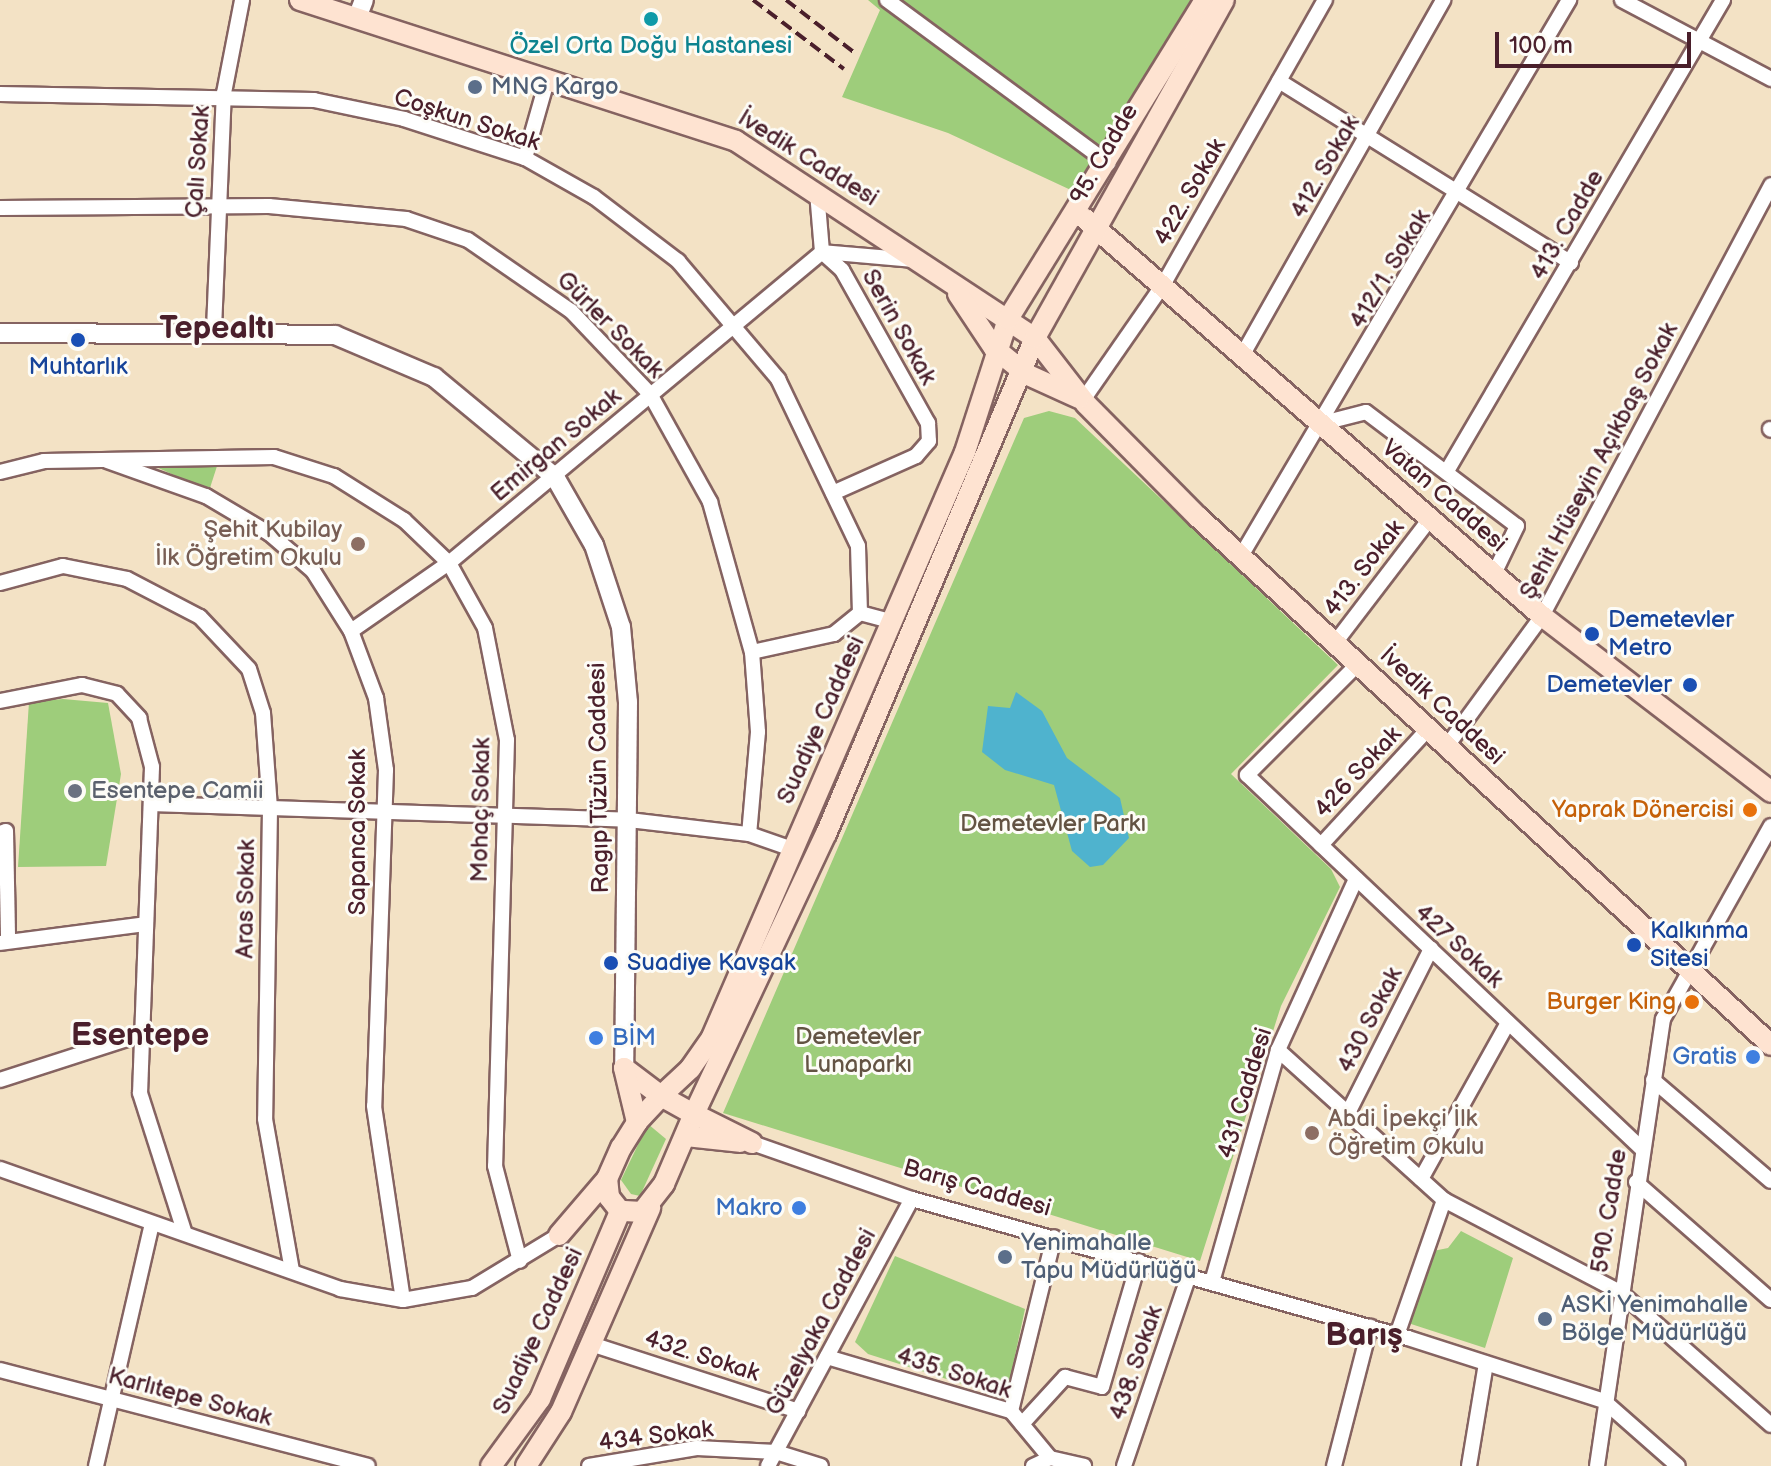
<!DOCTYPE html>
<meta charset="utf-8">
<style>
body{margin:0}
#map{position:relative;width:1771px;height:1466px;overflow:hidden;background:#f3e2c5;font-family:"Balsamiq Sans",sans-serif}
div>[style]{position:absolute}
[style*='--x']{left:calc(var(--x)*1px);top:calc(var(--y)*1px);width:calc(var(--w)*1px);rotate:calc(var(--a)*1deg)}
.green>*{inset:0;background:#9ecd7b}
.water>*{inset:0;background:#4fb3ce}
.roads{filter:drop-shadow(2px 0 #856361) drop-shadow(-2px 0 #856361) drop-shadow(0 2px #856361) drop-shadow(0 -2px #856361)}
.minor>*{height:14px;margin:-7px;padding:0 7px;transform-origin:7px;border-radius:7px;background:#fff}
.tertiary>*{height:18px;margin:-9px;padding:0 9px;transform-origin:9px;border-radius:9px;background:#fff}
.secondary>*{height:20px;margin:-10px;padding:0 10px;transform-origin:10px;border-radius:10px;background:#fee3d1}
.rail>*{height:4px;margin-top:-2px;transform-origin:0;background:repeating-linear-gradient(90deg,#4a1f2b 0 12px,transparent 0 18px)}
.dots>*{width:22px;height:22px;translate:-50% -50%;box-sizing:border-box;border:4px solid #fdfcf7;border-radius:50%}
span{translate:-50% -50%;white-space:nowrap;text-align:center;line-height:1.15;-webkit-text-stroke:6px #fdfcf7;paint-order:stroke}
.culture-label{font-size:24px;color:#0d838f}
.service-label{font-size:24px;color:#4e5e75}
.left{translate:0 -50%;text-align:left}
.street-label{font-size:24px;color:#4a1f2b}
.transit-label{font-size:24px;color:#164399}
.right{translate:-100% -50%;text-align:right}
.education-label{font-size:24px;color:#785e54}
.worship-label{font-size:24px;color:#5b616d}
.food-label{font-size:24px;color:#c56008}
.park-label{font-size:24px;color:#635343}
.shop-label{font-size:24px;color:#366cbe}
.district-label{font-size:32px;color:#4a1f2b;font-weight:700}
.scale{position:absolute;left:1495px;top:32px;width:196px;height:36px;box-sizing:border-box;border:4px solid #4a1f2b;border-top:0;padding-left:10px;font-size:24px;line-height:28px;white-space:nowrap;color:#4a1f2b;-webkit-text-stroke:6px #fdfcf7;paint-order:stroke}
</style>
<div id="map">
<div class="green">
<i style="clip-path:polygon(868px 0,1191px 0,1073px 191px,948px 133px,842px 97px,880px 10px)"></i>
<i style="clip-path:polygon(1049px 411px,1075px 418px,1338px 665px,1231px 774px,1331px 869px,1340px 887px,1281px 1006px,1200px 1261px,723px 1113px,1024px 418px)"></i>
<i style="clip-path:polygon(218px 463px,209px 491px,154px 466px)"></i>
<i style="clip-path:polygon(63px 699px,108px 703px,121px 774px,106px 866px,18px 867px,29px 702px)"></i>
<i style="clip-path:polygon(648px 1124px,666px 1139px,640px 1196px,631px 1194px,621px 1180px)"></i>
<i style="clip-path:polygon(1461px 1231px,1513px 1258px,1485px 1348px,1408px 1323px,1433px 1251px,1448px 1248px)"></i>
<i style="clip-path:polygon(895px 1256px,1025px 1309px,1006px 1398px,868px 1354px,855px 1342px)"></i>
</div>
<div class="water">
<i style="clip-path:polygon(1016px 692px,1042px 711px,1067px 758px,1120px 798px,1129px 838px,1103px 865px,1090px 867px,1072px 851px,1054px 785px,1005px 770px,982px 752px,988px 706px,1010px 708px)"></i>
</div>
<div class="roads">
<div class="minor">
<i style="--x:887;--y:0;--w:275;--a:36.4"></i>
<i style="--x:1622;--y:0;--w:169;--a:27.9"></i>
<i style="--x:1279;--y:81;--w:344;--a:31.9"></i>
<i style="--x:0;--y:94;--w:314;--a:1.1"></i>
<i style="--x:314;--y:100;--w:92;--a:11.9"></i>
<i style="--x:404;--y:119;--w:127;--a:17.9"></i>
<i style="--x:525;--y:158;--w:79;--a:29.5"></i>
<i style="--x:594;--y:197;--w:106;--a:37.3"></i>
<i style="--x:678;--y:261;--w:155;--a:49.7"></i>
<i style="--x:778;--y:379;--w:185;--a:64.4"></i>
<i style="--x:858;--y:546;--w:67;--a:88.3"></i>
<i style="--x:525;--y:158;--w:84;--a:-74.1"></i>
<i style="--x:817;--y:192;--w:60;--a:85.2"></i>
<i style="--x:822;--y:252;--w:27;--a:42"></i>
<i style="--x:842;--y:270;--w:176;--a:60.7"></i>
<i style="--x:928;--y:423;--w:18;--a:87"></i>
<i style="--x:929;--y:441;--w:20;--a:131"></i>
<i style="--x:916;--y:456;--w:91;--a:156"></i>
<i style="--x:0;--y:208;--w:269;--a:-0.4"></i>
<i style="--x:269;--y:206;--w:138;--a:5.4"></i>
<i style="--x:406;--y:219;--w:65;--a:18.7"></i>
<i style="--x:468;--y:240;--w:125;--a:34.6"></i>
<i style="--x:571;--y:311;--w:115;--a:46.4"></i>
<i style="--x:650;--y:394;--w:124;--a:60.9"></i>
<i style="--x:710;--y:502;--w:156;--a:74.4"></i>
<i style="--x:752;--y:652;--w:80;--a:85.7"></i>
<i style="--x:758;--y:732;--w:102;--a:95"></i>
<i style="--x:214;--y:329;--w:236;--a:-87.6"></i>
<i style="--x:224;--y:93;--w:95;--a:-79"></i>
<i style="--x:1243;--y:354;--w:407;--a:-60.5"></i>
<i style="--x:1083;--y:400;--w:140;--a:-55.2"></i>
<i style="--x:1163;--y:285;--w:328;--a:-60.4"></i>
<i style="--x:1323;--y:423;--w:44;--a:-14.3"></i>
<i style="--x:1366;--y:412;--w:189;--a:37.1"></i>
<i style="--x:1517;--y:526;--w:53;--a:115.6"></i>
<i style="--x:1770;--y:429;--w:1;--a:45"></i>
<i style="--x:107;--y:461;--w:105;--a:19.5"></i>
<i style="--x:206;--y:496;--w:74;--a:30.7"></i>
<i style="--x:270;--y:534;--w:57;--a:40.7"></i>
<i style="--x:313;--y:571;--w:71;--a:57.7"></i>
<i style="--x:351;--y:631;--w:72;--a:69.5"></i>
<i style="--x:376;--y:698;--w:73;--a:82.1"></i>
<i style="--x:386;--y:770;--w:336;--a:92"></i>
<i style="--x:374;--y:1106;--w:196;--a:81.5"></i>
<i style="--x:1447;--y:471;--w:546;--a:-59.63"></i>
<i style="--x:0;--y:472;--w:45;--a:-14"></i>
<i style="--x:44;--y:461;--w:230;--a:-1"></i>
<i style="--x:274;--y:457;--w:63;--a:17.6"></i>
<i style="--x:334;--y:476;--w:83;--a:32.2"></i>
<i style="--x:404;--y:520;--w:62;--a:43.7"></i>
<i style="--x:449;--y:563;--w:74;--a:61"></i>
<i style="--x:485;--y:628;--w:114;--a:78.9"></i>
<i style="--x:507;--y:740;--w:426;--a:91.6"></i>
<i style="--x:495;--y:1166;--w:98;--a:75.3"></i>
<i style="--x:1241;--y:556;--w:646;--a:-59.46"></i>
<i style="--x:0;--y:583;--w:65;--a:-15.1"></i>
<i style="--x:63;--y:566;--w:65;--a:11.5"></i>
<i style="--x:127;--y:579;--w:82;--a:27.5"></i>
<i style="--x:200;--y:617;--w:71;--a:46.7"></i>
<i style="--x:249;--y:669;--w:46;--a:72.3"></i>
<i style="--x:263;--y:713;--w:96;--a:85.8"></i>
<i style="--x:270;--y:809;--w:310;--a:90.9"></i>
<i style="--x:265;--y:1119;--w:153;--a:79.9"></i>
<i style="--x:860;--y:613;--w:34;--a:15"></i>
<i style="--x:351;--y:631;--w:119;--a:-34.8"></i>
<i style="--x:449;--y:563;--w:486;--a:-39.8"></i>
<i style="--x:822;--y:252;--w:91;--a:5"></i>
<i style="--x:1335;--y:643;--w:155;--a:-52.6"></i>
<i style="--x:752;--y:652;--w:84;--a:-12.4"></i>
<i style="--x:834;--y:634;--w:33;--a:-39"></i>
<i style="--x:1358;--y:664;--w:157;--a:135"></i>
<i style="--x:1247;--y:775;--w:543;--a:43.43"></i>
<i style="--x:0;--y:701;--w:84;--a:-11"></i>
<i style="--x:82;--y:685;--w:36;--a:14"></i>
<i style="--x:117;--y:694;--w:33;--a:47"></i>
<i style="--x:139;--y:718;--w:51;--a:75.1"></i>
<i style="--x:152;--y:767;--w:326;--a:92.1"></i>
<i style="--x:140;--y:1093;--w:145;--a:72.3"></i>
<i style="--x:1447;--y:746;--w:161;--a:-53.8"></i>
<i style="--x:1542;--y:616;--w:488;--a:-62"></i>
<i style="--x:151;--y:804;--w:478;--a:1.9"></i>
<i style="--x:629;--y:820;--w:121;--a:6.7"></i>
<i style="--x:749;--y:834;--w:46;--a:19.2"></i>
<i style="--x:0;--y:833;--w:6;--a:-18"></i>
<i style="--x:6;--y:831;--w:109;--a:88.9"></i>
<i style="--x:1321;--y:845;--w:158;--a:-47.3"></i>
<i style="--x:0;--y:943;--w:147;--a:-7.4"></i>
<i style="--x:1278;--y:1050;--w:224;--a:42.1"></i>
<i style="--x:1444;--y:1200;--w:199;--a:27.6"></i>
<i style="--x:1620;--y:1292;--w:201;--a:41.4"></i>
<i style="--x:0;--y:1080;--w:149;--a:-17.9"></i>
<i style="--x:1653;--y:1080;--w:155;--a:40.6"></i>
<i style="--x:1349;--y:1111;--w:182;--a:-63.2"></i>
<i style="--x:752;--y:1143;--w:170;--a:19.3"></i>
<i style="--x:912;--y:1199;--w:515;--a:15.66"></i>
<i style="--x:1408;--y:1338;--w:206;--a:17.8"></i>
<i style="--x:1604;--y:1401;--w:98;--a:41.3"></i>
<i style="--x:0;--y:1169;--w:361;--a:19.4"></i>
<i style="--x:340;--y:1289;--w:64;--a:9.9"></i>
<i style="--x:403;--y:1300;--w:70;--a:-9.9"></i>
<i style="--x:472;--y:1288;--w:102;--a:-31.3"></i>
<i style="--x:1421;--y:1179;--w:179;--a:-60.9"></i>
<i style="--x:1636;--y:1182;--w:179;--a:41.2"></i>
<i style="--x:1212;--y:1282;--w:241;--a:-74.1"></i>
<i style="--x:1278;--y:1050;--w:188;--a:-65.5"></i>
<i style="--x:1397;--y:1335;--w:143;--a:-70.8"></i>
<i style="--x:591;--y:1344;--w:218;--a:17.9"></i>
<i style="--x:827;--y:1357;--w:192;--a:16.4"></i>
<i style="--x:1011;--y:1411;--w:61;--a:50.3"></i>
<i style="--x:0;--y:1370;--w:380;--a:14.6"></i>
<i style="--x:1011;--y:1411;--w:179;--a:-76.1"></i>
<i style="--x:1022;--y:1424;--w:64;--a:-47.5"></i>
<i style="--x:1065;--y:1377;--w:38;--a:15"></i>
<i style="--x:1102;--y:1387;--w:131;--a:-73.6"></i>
<i style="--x:96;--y:1466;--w:249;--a:-77"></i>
<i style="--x:589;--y:1466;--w:109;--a:-9.5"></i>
<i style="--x:697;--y:1448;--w:79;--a:2.9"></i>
<i style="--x:776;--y:1452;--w:47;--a:17.3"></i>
<i style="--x:768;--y:1466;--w:303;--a:-61.7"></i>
<i style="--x:1033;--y:1466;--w:19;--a:-25"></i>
<i style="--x:1050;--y:1458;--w:35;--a:13"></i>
<i style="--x:1124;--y:1466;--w:202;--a:-71.2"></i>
<i style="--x:1334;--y:1466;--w:144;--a:-75.5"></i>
<i style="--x:1469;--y:1466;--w:104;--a:-80.6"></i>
<i style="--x:1597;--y:1466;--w:452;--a:-81.6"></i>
<i style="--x:1663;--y:1019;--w:221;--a:-60.8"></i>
</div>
<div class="tertiary">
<i style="--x:357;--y:18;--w:19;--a:-69"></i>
<i style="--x:0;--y:333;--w:335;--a:0.3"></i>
<i style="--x:335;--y:335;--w:108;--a:23"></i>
<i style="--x:434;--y:377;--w:157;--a:39.6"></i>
<i style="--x:555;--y:477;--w:78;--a:60.2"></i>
<i style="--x:594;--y:545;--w:86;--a:71.8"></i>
<i style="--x:621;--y:627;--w:75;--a:84.7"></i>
<i style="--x:628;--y:702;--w:366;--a:90.6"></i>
</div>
<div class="secondary">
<i style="--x:300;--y:0;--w:458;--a:17.9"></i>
<i style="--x:736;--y:141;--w:358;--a:33.4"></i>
<i style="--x:1035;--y:338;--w:83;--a:52.3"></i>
<i style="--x:1086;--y:404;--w:159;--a:45.3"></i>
<i style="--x:1198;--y:517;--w:779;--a:42.66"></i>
<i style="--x:1084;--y:218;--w:607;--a:40.99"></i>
<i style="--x:1542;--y:616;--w:289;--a:37.5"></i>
<i style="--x:958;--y:294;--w:65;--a:56.3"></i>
<i style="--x:994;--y:348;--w:41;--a:39.1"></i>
<i style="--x:1026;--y:374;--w:58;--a:24.4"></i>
<i style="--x:624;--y:1068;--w:46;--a:37.1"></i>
<i style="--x:661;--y:1096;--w:38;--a:29"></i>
<i style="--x:694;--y:1114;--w:76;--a:113.2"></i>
<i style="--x:664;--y:1184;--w:36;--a:128"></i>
<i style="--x:642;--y:1212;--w:22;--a:-177"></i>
<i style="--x:620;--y:1211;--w:18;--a:-128"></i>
<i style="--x:609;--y:1197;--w:18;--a:-96"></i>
<i style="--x:607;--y:1179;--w:34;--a:-66"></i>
<i style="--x:621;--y:1148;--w:31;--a:-58"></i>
<i style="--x:637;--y:1122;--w:35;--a:-47"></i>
<i style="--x:661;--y:1096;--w:40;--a:-43"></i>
<i style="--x:690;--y:1069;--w:39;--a:-55"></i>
<i style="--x:712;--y:1037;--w:637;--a:-66.61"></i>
<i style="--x:965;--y:452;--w:140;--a:-72.1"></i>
<i style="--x:1008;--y:319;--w:375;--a:-58.3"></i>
<i style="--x:624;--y:1068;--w:56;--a:76.5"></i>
<i style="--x:686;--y:1136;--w:54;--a:6.3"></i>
<i style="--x:752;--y:1143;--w:65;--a:-153.4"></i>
<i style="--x:694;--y:1114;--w:310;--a:-64.8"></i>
<i style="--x:826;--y:834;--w:538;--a:-67.15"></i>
<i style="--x:1035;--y:338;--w:387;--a:-60.8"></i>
<i style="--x:559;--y:1235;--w:74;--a:-49.4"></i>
<i style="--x:491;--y:1466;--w:83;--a:-53.8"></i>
<i style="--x:540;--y:1399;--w:204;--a:-66.9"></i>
<i style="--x:526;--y:1466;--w:64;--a:-57.1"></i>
<i style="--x:561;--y:1412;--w:223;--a:-66.4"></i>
</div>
</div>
<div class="rail">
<i style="--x:753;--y:0;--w:114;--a:37.2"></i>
<i style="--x:786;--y:0;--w:88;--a:37.6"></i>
</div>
<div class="dots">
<i style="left:651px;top:19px;background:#0f9aa8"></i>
<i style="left:475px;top:87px;background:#5c6f8a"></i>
<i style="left:78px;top:340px;background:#1a4fb4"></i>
<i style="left:358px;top:544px;background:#8d6e63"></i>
<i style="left:1592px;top:634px;background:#1a4fb4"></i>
<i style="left:1690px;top:685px;background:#1a4fb4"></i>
<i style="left:75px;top:791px;background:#6b7280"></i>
<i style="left:1750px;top:810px;background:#e8710a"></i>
<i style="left:1634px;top:945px;background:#1a4fb4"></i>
<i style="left:611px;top:963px;background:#1a4fb4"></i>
<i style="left:1692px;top:1002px;background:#e8710a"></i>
<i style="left:596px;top:1038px;background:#3f7fe0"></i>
<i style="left:1753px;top:1057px;background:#3f7fe0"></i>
<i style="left:1312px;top:1133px;background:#8d6e63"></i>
<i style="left:799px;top:1208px;background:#3f7fe0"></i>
<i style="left:1005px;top:1257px;background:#5c6f8a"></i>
<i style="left:1545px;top:1319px;background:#5c6f8a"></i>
</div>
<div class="culture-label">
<span style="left:651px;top:46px">Özel Orta Doğu Hastanesi</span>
</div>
<div class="service-label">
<span class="left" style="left:491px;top:87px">MNG Kargo</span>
<span class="left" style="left:1021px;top:1257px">Yenimahalle<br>Tapu Müdürlüğü</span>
<span class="left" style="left:1561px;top:1319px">ASKİ Yenimahalle<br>Bölge Müdürlüğü</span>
</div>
<div class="street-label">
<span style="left:467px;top:120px;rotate:18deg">Coşkun Sokak</span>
<span style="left:1104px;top:154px;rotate:-60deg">95. Cadde</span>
<span style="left:808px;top:158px;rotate:32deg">İvedik Caddesi</span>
<span style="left:198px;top:162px;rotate:-86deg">Çalı Sokak</span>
<span style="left:1325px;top:167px;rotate:-60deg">412. Sokak</span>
<span style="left:1190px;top:192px;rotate:-60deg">422. Sokak</span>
<span style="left:1567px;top:225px;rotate:-60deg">413. Cadde</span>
<span style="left:1390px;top:269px;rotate:-59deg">412/1. Sokak</span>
<span style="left:610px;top:325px;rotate:45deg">Gürler Sokak</span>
<span style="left:899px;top:327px;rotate:61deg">Serin Sokak</span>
<span style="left:556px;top:445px;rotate:-40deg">Emirgan Sokak</span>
<span style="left:1599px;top:461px;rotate:-62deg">Şehit Hüseyin Açıkbaş Sokak</span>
<span style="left:1444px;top:496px;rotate:41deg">Vatan Caddesi</span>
<span style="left:1364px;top:568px;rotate:-52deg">413. Sokak</span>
<span style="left:1442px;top:706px;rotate:43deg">İvedik Caddesi</span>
<span style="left:821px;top:720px;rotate:-66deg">Suadiye Caddesi</span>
<span style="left:1358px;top:772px;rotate:-47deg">426 Sokak</span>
<span style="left:599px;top:778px;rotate:-91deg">Ragıp Tüzün Caddesi</span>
<span style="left:481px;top:810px;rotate:-89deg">Mohaç Sokak</span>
<span style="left:358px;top:832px;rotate:-90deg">Sapanca Sokak</span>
<span style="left:246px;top:899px;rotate:-89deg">Aras Sokak</span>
<span style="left:1459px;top:946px;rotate:43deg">427 Sokak</span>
<span style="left:1370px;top:1020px;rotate:-63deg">430 Sokak</span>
<span style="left:1245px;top:1093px;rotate:-73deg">431 Caddesi</span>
<span style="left:977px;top:1188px;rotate:16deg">Barış Caddesi</span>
<span style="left:1609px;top:1211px;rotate:-81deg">590. Cadde</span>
<span style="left:821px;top:1322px;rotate:-62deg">Güzelyaka Caddesi</span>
<span style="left:538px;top:1331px;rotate:-65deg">Suadiye Caddesi</span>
<span style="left:702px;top:1356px;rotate:18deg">432. Sokak</span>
<span style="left:1136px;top:1363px;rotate:-71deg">438. Sokak</span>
<span style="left:954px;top:1373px;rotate:18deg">435. Sokak</span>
<span style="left:190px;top:1397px;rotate:15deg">Karlıtepe Sokak</span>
<span style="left:656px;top:1436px;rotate:-7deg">434 Sokak</span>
</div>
<div class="transit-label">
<span style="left:78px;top:367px">Muhtarlık</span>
<span class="left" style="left:1608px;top:634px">Demetevler<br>Metro</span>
<span class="right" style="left:1672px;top:685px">Demetevler</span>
<span class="left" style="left:1650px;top:945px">Kalkınma<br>Sitesi</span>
<span class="left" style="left:627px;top:963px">Suadiye Kavşak</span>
</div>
<div class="education-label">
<span class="right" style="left:342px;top:544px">Şehit Kubilay<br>İlk Öğretim Okulu</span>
<span class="left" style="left:1328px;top:1133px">Abdi İpekçi İlk<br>Öğretim Okulu</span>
</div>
<div class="worship-label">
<span class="left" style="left:91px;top:791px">Esentepe Camii</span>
</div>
<div class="food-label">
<span class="right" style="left:1734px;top:810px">Yaprak Dönercisi</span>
<span class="right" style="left:1676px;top:1002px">Burger King</span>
</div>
<div class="park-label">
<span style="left:1053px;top:824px">Demetevler Parkı</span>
<span style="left:858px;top:1051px">Demetevler<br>Lunaparkı</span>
</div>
<div class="shop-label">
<span class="left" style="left:612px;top:1038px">BİM</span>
<span class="right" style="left:1737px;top:1057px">Gratis</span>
<span class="right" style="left:783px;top:1208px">Makro</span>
</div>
<div class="district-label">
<span style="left:217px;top:329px">Tepealtı</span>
<span style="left:140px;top:1036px">Esentepe</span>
<span style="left:1364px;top:1336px">Barış</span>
</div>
<div class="scale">100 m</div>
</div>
